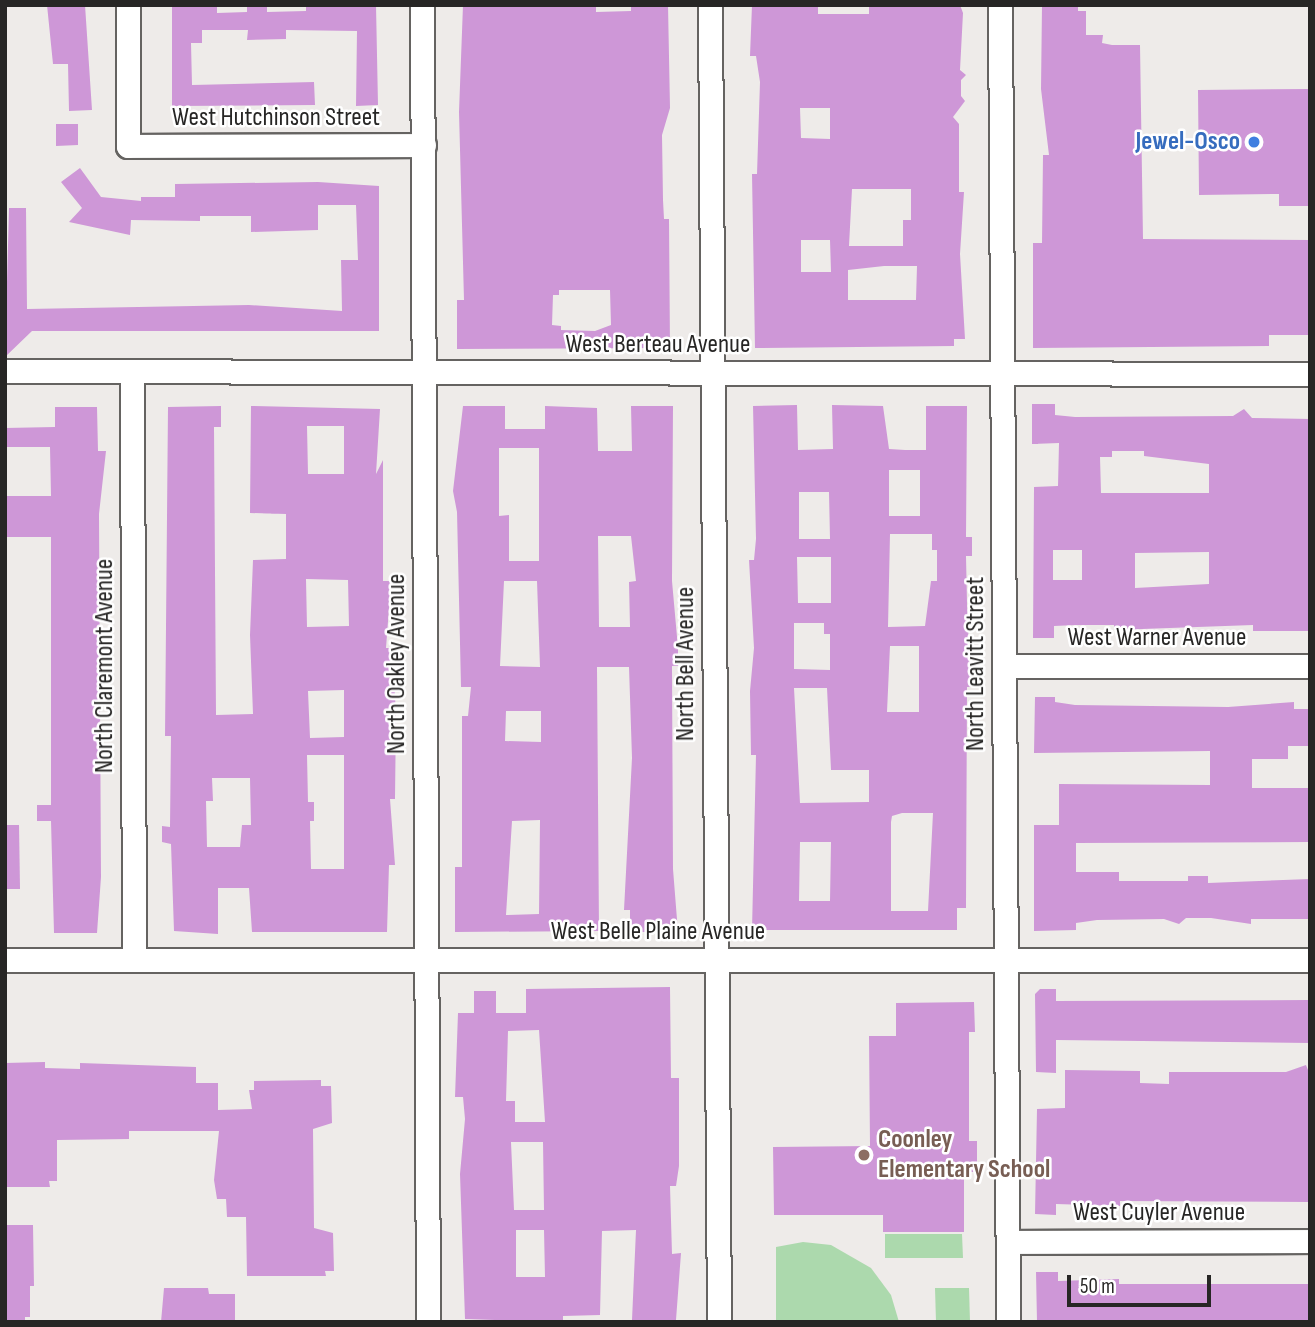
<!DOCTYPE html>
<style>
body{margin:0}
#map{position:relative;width:1315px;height:1327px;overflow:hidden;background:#eeebe9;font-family:"Sofia Sans Condensed",sans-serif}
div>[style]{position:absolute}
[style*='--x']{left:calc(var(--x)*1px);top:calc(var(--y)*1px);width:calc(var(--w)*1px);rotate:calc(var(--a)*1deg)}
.green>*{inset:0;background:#acd9ad}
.building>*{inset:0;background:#ce97d7}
.roads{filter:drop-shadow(2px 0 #656361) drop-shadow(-2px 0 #656361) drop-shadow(0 2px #656361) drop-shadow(0 -2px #656361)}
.street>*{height:23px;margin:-11.5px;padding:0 11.5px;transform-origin:11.5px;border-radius:11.5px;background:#fff}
.dots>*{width:19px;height:19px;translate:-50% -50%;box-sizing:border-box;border:4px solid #fff;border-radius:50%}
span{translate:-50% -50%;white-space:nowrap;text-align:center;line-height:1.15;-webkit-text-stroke:5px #fff;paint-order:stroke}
.street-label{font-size:26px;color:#272625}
.shop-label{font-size:26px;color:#366cbe;font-weight:700}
.right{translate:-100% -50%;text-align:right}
.education-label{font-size:26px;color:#785e54;font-weight:700}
.left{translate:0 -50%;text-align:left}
.frame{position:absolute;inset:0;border:7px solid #272625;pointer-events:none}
.scale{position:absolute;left:1067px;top:1275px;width:144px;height:32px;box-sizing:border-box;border:4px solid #272625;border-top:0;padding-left:9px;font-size:21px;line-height:24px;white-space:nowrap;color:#272625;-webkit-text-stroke:5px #fff;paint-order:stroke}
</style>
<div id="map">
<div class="green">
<i style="clip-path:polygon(885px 1234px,962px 1234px,963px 1258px,885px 1258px)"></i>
<i style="clip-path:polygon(803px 1242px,831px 1245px,871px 1268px,891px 1295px,899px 1322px,776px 1322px,776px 1247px)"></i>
<i style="clip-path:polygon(935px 1288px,969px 1288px,970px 1322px,936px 1322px)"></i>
</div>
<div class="building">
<i style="clip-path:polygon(47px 5px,85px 5px,92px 110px,69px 111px,68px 64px,53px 64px)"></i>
<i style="clip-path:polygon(172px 5px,217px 5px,217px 13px,247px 12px,247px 5px,267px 5px,267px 12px,306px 11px,306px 5px,376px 5px,378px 105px,356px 106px,357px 31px,286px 30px,286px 39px,247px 40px,248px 30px,202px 30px,202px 43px,191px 43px,192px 85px,314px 82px,315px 105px,172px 106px)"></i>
<i style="clip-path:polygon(evenodd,463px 5px,596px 5px,596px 12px,631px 11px,631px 5px,668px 5px,670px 108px,662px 135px,663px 200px,664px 219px,669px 219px,670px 348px,457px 349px,457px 300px,464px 300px,459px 112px,463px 5px,559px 290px,610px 290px,611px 325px,595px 331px,561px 330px,561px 326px,552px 325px,553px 295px,559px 295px,559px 290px)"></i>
<i style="clip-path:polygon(evenodd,752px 5px,818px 5px,818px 14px,869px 14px,869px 5px,960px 5px,963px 13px,960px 70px,966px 75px,961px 80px,961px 96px,965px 101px,953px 117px,959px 124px,959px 192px,964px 192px,960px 254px,965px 339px,954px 339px,954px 346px,755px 348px,752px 174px,757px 174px,760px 82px,756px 56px,750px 56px,752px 5px,800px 108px,830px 108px,830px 139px,801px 138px,800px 108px,752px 5px,852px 189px,911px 189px,911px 220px,903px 220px,903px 246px,849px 246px,852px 189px,752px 5px,801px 240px,830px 240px,831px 272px,801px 272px,801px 240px,752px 5px,884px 266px,917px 266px,916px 300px,848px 300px,848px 270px,884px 266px)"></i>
<i style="clip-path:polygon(1042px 5px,1078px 5px,1078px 11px,1086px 11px,1086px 35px,1103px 35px,1102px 43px,1112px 45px,1140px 45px,1143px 239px,1310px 240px,1310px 335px,1269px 335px,1269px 346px,1033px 348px,1033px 243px,1042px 243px,1043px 155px,1049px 155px,1041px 89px)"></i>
<i style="clip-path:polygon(1310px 89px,1310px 206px,1279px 206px,1279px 194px,1199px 195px,1198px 90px)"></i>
<i style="clip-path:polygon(56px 124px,78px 124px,78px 145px,56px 146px)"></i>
<i style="clip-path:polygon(80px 168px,101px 197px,141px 201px,141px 197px,175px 197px,175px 184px,318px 182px,379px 186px,379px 331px,32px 331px,5px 357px,9px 208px,26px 208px,27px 309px,249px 305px,342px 311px,341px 260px,358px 260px,356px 205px,318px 205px,318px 230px,251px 232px,251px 216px,200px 216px,200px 221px,131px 220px,130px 235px,69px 222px,82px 208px,61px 182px)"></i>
<i style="clip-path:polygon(evenodd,1032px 404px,1055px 404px,1055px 415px,1075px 417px,1233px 416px,1244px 409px,1252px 418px,1310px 419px,1310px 631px,1253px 631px,1253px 625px,1114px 630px,1114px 625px,1076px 625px,1054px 626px,1054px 638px,1033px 638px,1034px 487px,1058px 486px,1059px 443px,1032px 444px,1032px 404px,1112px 451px,1144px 451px,1144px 456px,1209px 464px,1209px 493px,1101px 493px,1100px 457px,1112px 457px,1112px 451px,1032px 404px,1053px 550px,1082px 550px,1082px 580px,1053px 580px,1053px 550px,1032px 404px,1209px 552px,1209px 584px,1135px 588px,1135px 553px,1209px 552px)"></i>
<i style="clip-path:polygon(evenodd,797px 405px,798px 450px,833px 449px,832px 405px,883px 406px,889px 449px,905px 450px,926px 450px,926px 406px,967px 406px,966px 537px,972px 537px,972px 556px,966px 556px,967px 603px,970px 670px,976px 670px,976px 687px,967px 687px,966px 908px,957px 908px,957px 930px,752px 930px,756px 755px,751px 755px,750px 691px,754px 648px,749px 560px,754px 560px,756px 539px,753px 406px,797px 405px,889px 470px,920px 470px,920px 516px,889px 516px,889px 470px,797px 405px,799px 492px,829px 492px,830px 539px,799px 539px,799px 492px,797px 405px,890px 534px,932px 534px,932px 550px,937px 550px,937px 581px,931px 581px,925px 626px,888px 627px,890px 534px,797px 405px,797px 557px,831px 557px,831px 603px,798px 603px,797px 557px,797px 405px,794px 623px,824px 623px,824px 634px,830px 634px,830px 670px,794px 669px,794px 623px,797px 405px,890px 646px,919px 646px,919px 712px,887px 712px,890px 646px,797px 405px,794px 688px,827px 688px,831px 770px,869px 770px,869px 802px,800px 803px,794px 688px,797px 405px,902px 813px,933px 813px,928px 911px,891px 911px,891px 822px,892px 816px,902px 813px,797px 405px,800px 842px,831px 842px,830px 901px,799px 901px,800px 842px)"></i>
<i style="clip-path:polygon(evenodd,221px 406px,221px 427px,214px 427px,216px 715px,253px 714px,250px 635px,253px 560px,286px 559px,286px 514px,250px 513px,251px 406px,380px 409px,376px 474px,383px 460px,383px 581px,391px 581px,386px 648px,392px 648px,396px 713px,395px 799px,390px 799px,395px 865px,389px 865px,387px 932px,252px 932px,249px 888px,218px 888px,218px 934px,174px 931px,171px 844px,162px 842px,162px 826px,170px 827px,171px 736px,165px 736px,168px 407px,221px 406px,307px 426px,344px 426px,344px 474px,308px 474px,307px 426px,221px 406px,306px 579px,348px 580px,349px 626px,307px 627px,306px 579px,221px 406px,344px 690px,344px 737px,310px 738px,308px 691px,344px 690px,221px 406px,307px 755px,344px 755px,344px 869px,311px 869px,310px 821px,314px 821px,314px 802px,308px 802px,307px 755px,221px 406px,212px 778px,250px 778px,251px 825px,242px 825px,240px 847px,207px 847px,206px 801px,213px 801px,212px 778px)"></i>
<i style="clip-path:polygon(evenodd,463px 406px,505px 406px,505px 429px,545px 429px,545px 406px,597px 408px,598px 451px,632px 451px,631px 406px,673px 406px,672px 581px,678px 648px,678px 666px,672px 666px,673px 869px,678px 932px,630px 932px,630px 910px,624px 910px,632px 758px,629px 667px,597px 667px,599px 931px,455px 932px,455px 867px,462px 867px,462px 716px,468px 716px,471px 687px,461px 687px,457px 512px,453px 491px,463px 406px,499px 448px,539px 448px,539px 561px,509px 561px,509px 515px,499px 516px,499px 448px,463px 406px,598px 536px,631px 536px,636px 581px,629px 582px,630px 627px,599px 627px,598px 536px,463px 406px,504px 581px,537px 581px,540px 667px,500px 666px,504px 581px,463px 406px,506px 711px,541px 711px,541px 742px,505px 741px,506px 711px,463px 406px,540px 820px,539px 914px,506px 915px,512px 821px,540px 820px)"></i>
<i style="clip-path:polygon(55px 407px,97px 407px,98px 451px,106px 451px,99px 514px,101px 877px,97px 933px,54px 933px,51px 821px,37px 821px,37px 805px,51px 805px,51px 537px,5px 537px,5px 496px,51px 496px,50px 447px,5px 447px,5px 428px,55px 427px)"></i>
<i style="clip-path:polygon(1035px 697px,1055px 697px,1055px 702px,1075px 705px,1228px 707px,1294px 702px,1294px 709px,1310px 709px,1310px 746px,1288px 746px,1288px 759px,1252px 759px,1252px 788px,1310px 788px,1310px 842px,1076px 843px,1076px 872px,1119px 872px,1119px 881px,1188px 881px,1188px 876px,1208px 876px,1208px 883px,1310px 879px,1310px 919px,1251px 919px,1251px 924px,1211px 918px,1186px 918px,1179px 924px,1164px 919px,1097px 920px,1076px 923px,1076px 930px,1034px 931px,1034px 825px,1059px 825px,1059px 784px,1210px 785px,1210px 751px,1034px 753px)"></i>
<i style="clip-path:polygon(5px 825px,19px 825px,20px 889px,5px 889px)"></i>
<i style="clip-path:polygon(evenodd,670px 987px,671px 1078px,679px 1078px,679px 1166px,676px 1186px,670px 1186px,672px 1254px,681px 1253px,676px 1320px,632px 1320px,636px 1230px,602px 1231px,600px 1315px,563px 1316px,563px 1322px,465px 1319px,460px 1174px,465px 1119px,463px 1097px,455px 1097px,458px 1013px,474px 1013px,474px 991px,496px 991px,496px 1013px,526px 1013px,526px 989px,670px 987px,539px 1030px,545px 1122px,515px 1122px,515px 1101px,506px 1101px,508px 1031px,539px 1030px,670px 987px,511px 1142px,543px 1142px,544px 1210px,514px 1210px,511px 1142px,670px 987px,516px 1230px,544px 1230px,545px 1277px,516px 1277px,516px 1230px)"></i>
<i style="clip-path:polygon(1040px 989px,1056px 989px,1056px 1001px,1310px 1000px,1310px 1043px,1056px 1040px,1056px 1073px,1036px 1072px,1035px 994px)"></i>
<i style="clip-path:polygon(974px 1002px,975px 1032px,969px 1032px,969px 1141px,977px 1141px,977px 1172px,964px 1172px,964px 1232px,883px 1232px,883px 1215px,774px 1215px,773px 1147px,870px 1146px,869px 1036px,896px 1036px,896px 1003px)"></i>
<i style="clip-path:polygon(45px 1062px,45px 1068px,80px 1069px,80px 1063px,196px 1067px,196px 1083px,218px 1083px,218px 1110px,252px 1109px,249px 1090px,254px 1090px,254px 1081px,321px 1080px,321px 1086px,331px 1086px,332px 1123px,313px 1129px,314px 1228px,333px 1233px,334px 1271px,325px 1271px,326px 1276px,247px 1276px,246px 1217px,227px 1217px,226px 1199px,217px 1199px,214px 1180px,219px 1131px,129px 1131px,129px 1139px,57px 1140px,57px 1181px,49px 1181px,50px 1187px,5px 1187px,5px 1063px)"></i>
<i style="clip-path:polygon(1306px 1065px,1310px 1075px,1310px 1202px,1120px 1201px,1120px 1206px,1056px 1204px,1056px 1215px,1035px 1214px,1037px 1109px,1065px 1108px,1065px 1070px,1140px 1071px,1140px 1083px,1169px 1084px,1169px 1072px,1286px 1072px)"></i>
<i style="clip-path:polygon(5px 1225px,33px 1225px,34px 1286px,30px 1286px,30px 1317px,25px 1317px,25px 1322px,5px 1322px)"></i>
<i style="clip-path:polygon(1036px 1272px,1058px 1272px,1058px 1281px,1119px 1279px,1119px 1284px,1310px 1284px,1310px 1320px,1037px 1322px)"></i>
<i style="clip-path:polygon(164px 1288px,208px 1288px,209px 1294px,235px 1294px,235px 1322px,161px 1322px)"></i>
</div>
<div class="roads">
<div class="street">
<i style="--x:128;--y:5;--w:141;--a:90"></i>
<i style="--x:128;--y:146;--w:296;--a:-0.2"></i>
<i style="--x:422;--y:5;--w:1317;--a:89.74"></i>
<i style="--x:710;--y:5;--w:1317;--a:89.61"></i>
<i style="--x:1000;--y:5;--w:1317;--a:89.65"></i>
<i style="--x:5;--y:371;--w:1305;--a:0.13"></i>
<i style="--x:132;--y:372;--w:588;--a:89.81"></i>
<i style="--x:1004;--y:666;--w:306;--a:0"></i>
<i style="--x:5;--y:960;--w:1305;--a:0"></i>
<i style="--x:1008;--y:1242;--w:302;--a:-0.2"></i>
</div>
</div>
<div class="dots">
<i style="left:1254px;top:142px;background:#3f7fe0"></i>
<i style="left:864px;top:1155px;background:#8d6e63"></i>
</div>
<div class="street-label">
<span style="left:276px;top:118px">West Hutchinson Street</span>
<span style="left:658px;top:345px">West Berteau Avenue</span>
<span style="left:1157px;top:638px">West Warner Avenue</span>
<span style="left:397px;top:664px;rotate:-90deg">North Oakley Avenue</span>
<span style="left:686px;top:664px;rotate:-90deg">North Bell Avenue</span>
<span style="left:976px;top:664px;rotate:-90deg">North Leavitt Street</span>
<span style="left:105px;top:666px;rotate:-90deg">North Claremont Avenue</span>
<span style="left:658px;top:932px">West Belle Plaine Avenue</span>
<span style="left:1159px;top:1213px">West Cuyler Avenue</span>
</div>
<div class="shop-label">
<span class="right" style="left:1240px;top:142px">Jewel-Osco</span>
</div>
<div class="education-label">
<span class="left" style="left:878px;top:1155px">Coonley<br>Elementary School</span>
</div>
<div class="frame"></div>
<div class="scale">50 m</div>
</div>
